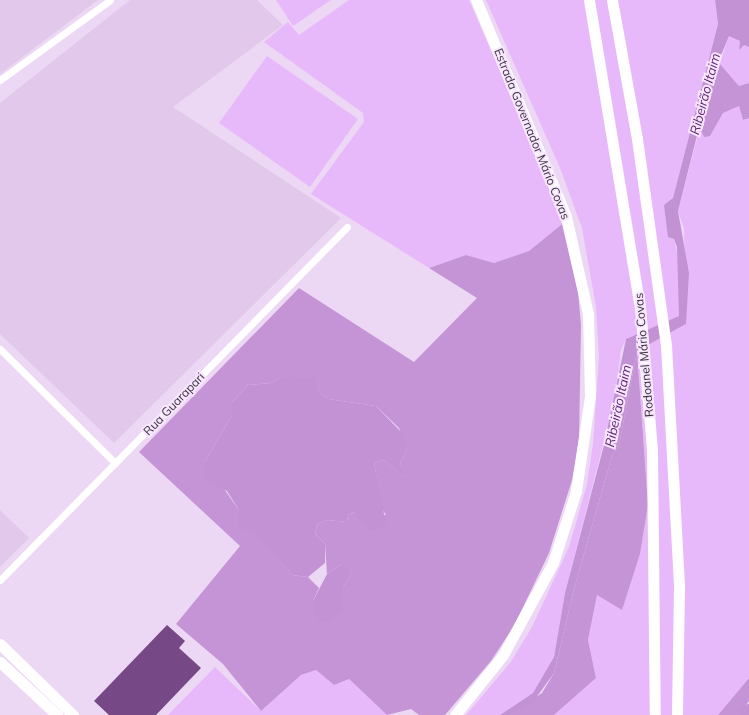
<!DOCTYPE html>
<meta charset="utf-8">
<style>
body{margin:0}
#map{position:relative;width:749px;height:715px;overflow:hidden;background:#ecd7f4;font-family:Mulish,sans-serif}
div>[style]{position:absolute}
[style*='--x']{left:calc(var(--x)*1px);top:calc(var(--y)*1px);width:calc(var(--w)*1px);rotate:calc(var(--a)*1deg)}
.built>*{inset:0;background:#e2c9eb}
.green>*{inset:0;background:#e8b9fa}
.forest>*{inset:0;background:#c494d6}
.water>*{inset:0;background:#c292d4}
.river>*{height:14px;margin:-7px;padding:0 7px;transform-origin:7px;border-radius:7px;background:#c292d4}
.building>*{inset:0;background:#764986}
.minor>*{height:7px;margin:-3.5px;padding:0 3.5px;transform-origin:3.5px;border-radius:3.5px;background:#fff}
.highway>*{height:11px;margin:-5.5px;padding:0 5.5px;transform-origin:5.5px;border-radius:5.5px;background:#fff}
span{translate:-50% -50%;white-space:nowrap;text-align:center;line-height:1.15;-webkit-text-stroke:4px #f7e6fd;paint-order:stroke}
.street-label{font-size:12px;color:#39313c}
.water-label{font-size:13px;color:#5f2472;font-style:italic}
</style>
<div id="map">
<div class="built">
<i style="clip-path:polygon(0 0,98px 0,0 74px)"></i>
<i style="clip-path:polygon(130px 0,257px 0,283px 25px,173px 107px,341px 218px,114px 443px,0 334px,0 103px)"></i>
<i style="clip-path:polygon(0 510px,29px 538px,0 567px)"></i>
</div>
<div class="green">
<i style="clip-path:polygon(276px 0,331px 0,293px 26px)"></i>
<i style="clip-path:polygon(349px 0,469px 0,540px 162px,562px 224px,529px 251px,494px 263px,466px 255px,429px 268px,311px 194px,364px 122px,363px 113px,264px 42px,288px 22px,299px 35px)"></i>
<i style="clip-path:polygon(486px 0,715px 0,718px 24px,673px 198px,674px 239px,680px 264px,679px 316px,626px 339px,621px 350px,614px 402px,565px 593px,554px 657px,545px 676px,533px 693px,500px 715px,466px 715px,510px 663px,532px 627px,569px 547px,587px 484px,593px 444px,599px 357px,596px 307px,582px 228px,560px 168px)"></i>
<i style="clip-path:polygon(729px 35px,740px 41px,739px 50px,744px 45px,749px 47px,749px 83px,739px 86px,720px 64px)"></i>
<i style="clip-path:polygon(267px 56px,358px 119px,310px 187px,219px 123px)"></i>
<i style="clip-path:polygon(739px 106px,743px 120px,749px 118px,749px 678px,718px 715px,554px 715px,596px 678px,588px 640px,597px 595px,622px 609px,640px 554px,648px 505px,637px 351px,686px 324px,684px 228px,678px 211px,700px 127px,710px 136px,723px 113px)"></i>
<i style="clip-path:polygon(215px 667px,261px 711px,301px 675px,316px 670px,334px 685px,349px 679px,387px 715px,168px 715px)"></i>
</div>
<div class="forest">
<i style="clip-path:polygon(720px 64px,739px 86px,749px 83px,749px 118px,743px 120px,739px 106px,723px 113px,710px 136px,704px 137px,700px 128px,711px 80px)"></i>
<i style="clip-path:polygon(evenodd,562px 224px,578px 292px,581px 325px,579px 440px,572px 480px,549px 553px,514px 626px,491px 661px,445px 715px,419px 715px,411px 709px,387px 715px,349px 679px,334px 685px,316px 670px,301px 675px,261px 711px,223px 664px,176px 624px,240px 546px,139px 452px,299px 288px,414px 362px,477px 298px,429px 268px,466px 255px,494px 263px,529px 251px,562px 224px,281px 377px,318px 391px,328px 399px,376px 406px,399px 428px,407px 449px,400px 464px,406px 478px,384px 460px,374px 463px,382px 509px,386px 515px,361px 517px,354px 512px,348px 515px,347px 522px,328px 520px,317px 524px,315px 534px,325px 544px,327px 574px,340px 565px,351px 574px,343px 587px,343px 612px,313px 601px,319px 588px,308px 577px,292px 575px,258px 534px,240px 529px,239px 510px,205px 462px,232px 415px,232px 402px,248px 385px,271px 383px,281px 377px)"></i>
<i style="clip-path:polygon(637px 351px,648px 505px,640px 554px,622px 610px,597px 595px,588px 640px,596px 678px,554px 715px,510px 715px,542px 693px,554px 673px,574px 589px,612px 456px,619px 445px)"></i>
<i style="clip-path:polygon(749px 678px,749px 701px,739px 715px,718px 715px)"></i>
</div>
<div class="water">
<i style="clip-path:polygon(715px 0,749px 0,749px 47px,744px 45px,739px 50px,740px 41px,729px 36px,711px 80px,678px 211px,689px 273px,686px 324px,637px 351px,619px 445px,612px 456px,574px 589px,554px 673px,533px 702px,510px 715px,500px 715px,533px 693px,554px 657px,565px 593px,604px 445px,626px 339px,679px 316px,677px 247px,674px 239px,668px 237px,664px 205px,673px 198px,718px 24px)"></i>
<i style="clip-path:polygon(281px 377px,314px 378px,318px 391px,328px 399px,376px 406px,405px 436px,407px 449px,400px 464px,407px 479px,384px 460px,374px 463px,386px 524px,375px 531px,367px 529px,354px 512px,348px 515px,347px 522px,328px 520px,317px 524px,315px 534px,325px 544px,325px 563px,308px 577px,292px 575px,258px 535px,239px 529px,239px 510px,227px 491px,207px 481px,204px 474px,205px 462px,232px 415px,232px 402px,248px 385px,271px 383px)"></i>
<i style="clip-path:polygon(340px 565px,349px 568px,351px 574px,343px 587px,343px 612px,326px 622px,319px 620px,313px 612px,313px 601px,327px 574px)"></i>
</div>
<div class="river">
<i style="--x:746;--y:715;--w:5;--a:-53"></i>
</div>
<div class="building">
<i style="clip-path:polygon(167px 625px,185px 641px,179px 648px,201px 668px,156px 715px,109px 715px,94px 701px)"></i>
</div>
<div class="minor">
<i style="--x:0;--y:80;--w:136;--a:-36"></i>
<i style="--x:0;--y:349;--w:162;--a:44.7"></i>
<i style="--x:0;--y:580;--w:495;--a:-45.5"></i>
</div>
<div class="highway">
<i style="--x:589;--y:0;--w:311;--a:80.6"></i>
<i style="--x:640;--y:307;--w:143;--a:85.2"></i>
<i style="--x:652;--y:449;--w:266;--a:89.4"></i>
<i style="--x:612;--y:0;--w:141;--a:79.8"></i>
<i style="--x:637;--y:139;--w:208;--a:82"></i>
<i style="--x:666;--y:345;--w:242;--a:86.9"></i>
<i style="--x:679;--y:587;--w:128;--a:90.9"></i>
<i style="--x:0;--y:644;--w:102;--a:44.2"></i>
<i style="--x:0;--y:662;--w:78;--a:42.9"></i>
<i style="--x:455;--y:715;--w:77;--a:-51.3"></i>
<i style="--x:503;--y:655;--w:105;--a:-61.5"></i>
<i style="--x:553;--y:563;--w:76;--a:-72.3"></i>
<i style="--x:576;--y:491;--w:96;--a:-81.6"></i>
<i style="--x:590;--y:396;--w:82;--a:-91.4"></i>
<i style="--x:588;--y:314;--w:100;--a:-102.7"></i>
<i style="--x:566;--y:216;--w:234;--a:-112.6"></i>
</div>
<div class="street-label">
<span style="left:532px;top:134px;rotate:68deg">Estrada Governador Mário Covas</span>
<span style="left:644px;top:355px;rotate:-95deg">Rodoanel Mário Covas</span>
<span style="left:174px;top:404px;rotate:-46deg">Rua Guarapari</span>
</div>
<div class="water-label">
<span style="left:705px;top:94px;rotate:-75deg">Ribeirão Itaim</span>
<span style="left:618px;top:406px;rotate:-78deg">Ribeirão Itaim</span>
</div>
</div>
